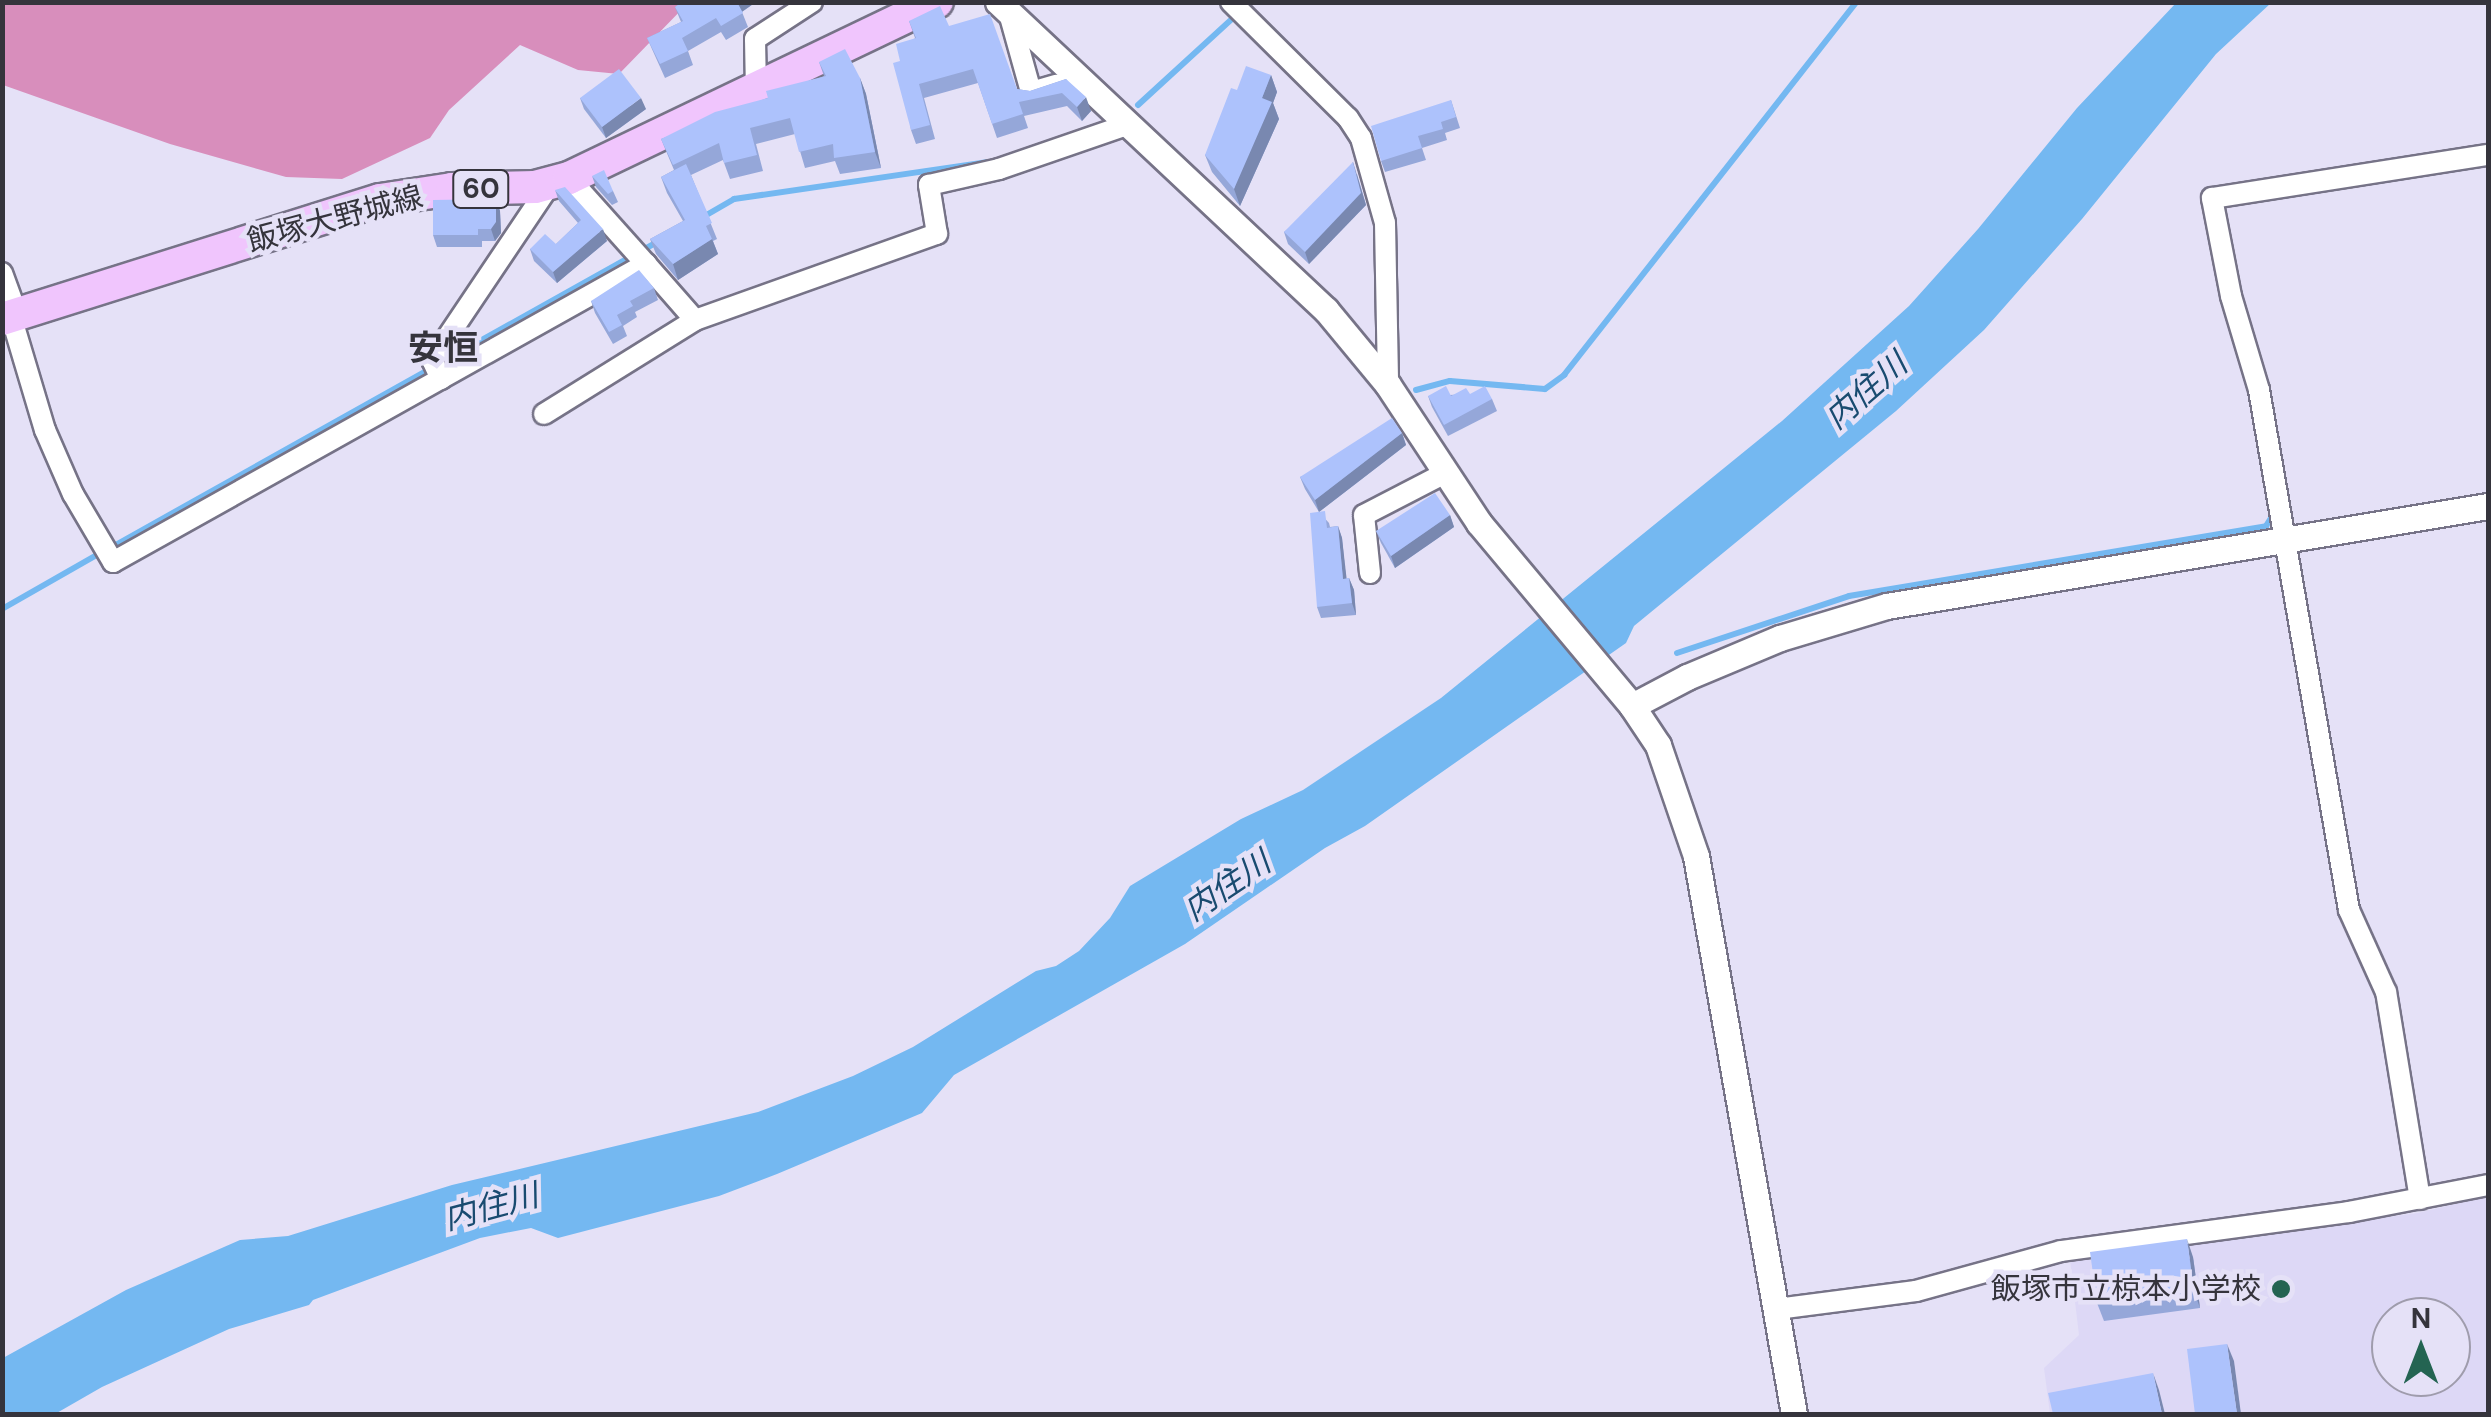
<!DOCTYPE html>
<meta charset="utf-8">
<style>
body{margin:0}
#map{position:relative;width:2491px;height:1417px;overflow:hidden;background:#e5e1f7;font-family:"DM Sans","Noto Sans JP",sans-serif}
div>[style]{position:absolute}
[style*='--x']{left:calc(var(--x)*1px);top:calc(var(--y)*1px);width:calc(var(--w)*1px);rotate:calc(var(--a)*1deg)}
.built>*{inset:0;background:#ddd8f6}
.forest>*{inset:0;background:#d88ebc}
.water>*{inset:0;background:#74b8f1}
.stream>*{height:6px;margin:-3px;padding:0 3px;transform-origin:3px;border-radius:3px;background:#74b8f1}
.roads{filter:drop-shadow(2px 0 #767387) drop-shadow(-2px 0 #767387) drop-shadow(0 2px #767387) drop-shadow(0 -2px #767387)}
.minor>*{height:20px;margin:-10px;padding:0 10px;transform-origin:10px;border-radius:10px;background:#fff}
.tertiary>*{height:25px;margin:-12.5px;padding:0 12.5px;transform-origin:12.5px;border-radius:12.5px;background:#fff}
.primary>*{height:32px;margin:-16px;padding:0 16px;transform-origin:16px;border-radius:16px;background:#f0c5fd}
.wall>*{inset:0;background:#95a7d9}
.shaded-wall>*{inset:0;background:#7988b0}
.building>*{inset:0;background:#adc2fc}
.dots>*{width:28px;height:28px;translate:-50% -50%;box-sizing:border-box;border:5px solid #e5e1f7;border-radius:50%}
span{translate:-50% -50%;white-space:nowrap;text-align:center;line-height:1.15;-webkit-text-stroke:9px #e5e1f7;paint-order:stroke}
.shield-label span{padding:2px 8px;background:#e5e1f7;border:2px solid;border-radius:8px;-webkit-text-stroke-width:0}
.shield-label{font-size:28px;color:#35343c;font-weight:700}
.street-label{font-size:30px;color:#35343c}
.poi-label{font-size:30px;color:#35343c}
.right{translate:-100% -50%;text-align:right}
.water-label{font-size:32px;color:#194b70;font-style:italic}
.quarter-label{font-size:35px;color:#35343c;font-weight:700}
.frame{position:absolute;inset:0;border:5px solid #35343c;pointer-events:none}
.north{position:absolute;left:2371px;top:1297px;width:100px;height:100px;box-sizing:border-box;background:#e5e1f7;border:2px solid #9f9cac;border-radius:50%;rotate:0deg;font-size:28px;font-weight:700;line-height:40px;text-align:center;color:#35343c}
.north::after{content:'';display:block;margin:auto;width:35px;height:45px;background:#246452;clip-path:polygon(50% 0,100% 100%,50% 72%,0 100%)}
</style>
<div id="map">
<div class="built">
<i style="clip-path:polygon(evenodd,2488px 1196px,2488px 1414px,2050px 1414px,2044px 1368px,2079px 1335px,2070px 1260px,2418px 1213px,2488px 1196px,2391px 1317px,2451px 1317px,2451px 1377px,2391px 1377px,2391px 1317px)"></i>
</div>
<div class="forest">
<i style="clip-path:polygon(3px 3px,688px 3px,619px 74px,578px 70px,520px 45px,449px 110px,430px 138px,342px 179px,286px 177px,170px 144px,3px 85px)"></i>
</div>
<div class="water">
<i style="clip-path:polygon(2176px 3px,2271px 3px,2216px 54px,2082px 219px,1984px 330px,1896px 411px,1634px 626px,1626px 643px,1365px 826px,1325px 848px,1185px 944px,954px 1075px,922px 1113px,777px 1174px,719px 1196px,558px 1238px,531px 1228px,480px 1238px,313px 1300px,309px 1305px,229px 1329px,102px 1387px,55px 1414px,3px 1414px,3px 1358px,126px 1290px,240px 1240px,288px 1236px,452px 1185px,758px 1112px,853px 1076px,913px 1047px,1036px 971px,1056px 966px,1079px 951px,1110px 918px,1130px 886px,1241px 819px,1303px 790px,1441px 698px,1782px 421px,1909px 306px,1978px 229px,2077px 108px)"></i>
</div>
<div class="stream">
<i style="--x:1138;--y:105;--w:129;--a:-42.5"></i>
<i style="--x:703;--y:217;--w:36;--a:-30"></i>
<i style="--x:734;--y:199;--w:257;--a:-8.3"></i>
<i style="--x:1416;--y:390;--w:35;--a:-15"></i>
<i style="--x:1450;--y:381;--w:95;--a:4.8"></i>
<i style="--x:1545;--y:389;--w:24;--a:-36"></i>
<i style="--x:1564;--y:375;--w:474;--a:-51.9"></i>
<i style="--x:112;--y:547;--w:625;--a:-29.23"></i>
<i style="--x:2;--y:609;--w:113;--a:-29.7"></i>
<i style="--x:1677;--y:653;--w:181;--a:-18.3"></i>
<i style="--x:1849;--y:596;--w:423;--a:-9.5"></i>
<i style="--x:2266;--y:526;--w:15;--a:-58"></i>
</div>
<div class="roads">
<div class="minor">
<i style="--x:1231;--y:2;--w:165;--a:44.8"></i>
<i style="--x:1348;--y:118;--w:24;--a:57"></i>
<i style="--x:1361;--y:138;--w:88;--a:74.2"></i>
<i style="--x:1385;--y:223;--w:162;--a:88.9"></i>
<i style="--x:1009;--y:13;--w:82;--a:74.4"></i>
<i style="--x:1031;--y:92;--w:26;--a:-16"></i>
<i style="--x:756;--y:91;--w:52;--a:-91.1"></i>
<i style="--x:755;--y:39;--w:68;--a:-33"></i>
<i style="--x:569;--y:178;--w:115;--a:48.2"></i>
<i style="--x:2;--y:273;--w:44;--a:69.9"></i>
<i style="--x:11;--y:316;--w:119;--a:73.4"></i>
<i style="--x:45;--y:430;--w:70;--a:66.4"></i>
<i style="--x:73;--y:494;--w:79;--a:59.5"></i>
<i style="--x:113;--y:562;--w:611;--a:-29.21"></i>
<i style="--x:646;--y:264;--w:74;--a:48.8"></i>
<i style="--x:695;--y:320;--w:257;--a:-19.6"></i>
<i style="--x:937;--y:234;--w:50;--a:-99.3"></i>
<i style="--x:929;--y:185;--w:72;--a:-12.9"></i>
<i style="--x:999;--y:169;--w:135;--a:-19"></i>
<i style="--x:441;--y:379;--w:21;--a:-115"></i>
<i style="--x:432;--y:360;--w:213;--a:-56.1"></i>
<i style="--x:544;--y:414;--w:178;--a:-31.9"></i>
<i style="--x:1370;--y:573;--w:58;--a:-95.9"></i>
<i style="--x:1364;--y:515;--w:91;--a:-27.4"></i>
<i style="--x:2420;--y:1199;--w:210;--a:-99.3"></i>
<i style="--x:2386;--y:992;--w:90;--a:-114.3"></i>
<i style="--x:2349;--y:910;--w:528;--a:-99.82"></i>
<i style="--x:2259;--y:390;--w:98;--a:-106.6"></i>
<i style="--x:2231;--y:296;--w:100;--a:-101"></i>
<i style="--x:2212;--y:198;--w:279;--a:-8.9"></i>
<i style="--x:1777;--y:1309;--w:140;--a:-7.4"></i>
<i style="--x:1916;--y:1291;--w:150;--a:-15.4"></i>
<i style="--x:2061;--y:1251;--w:291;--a:-7.7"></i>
<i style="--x:2349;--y:1212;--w:142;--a:-11"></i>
</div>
<div class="tertiary">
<i style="--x:998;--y:2;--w:450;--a:43.2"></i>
<i style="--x:1326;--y:310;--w:97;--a:50.4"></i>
<i style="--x:1388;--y:385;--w:165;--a:56.6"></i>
<i style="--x:1479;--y:523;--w:239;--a:50.1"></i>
<i style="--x:1632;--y:706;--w:47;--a:56.3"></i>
<i style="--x:1658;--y:745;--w:117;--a:71.1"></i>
<i style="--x:1696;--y:856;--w:567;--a:80.04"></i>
<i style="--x:1632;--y:706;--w:62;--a:-27.8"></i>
<i style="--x:1687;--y:677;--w:101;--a:-22.8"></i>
<i style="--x:1780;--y:638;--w:112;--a:-16.7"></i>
<i style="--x:1887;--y:606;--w:609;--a:-9.45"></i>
</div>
<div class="primary">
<i style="--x:2;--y:319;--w:396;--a:-17.5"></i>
<i style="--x:380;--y:200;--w:73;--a:-8.7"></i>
<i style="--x:452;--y:189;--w:83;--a:-1.4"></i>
<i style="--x:535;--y:187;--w:35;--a:-15"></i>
<i style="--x:569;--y:178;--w:408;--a:-25.6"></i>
</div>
</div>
<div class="wall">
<i style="clip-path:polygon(682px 2px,756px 2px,742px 12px,748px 27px,726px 40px,721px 32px,688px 51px,693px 65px,665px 78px,647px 38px,681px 22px,675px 7px)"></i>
<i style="clip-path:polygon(909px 21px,949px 26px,1017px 89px,1030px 91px,1066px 79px,1091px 111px,1082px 121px,1067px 106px,1024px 116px,1028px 128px,997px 138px,978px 83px,924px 98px,935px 139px,916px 144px,911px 130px,900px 61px,915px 38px)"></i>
<i style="clip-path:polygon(819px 62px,860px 78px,866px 94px,881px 168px,840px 174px,835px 161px,805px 168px,795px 134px,756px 144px,763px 171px,730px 179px,723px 160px,691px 175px,717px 239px,713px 241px,718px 254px,678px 280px,656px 254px,650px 239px,683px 221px,667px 193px,661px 177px,674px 170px,661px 139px,824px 76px)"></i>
<i style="clip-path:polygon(1271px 75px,1277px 92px,1273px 103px,1279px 119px,1240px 206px,1212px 172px,1205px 155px)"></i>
<i style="clip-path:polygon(580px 98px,646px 109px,606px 138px,584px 109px)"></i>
<i style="clip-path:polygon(1451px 100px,1460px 128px,1445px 133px,1447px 140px,1422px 148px,1426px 160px,1385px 172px,1381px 161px)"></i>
<i style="clip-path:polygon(1357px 174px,1366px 205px,1309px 264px,1288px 244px,1284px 232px)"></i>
<i style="clip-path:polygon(592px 176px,613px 191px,618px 202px,612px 205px,596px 187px)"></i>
<i style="clip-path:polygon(555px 190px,607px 241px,557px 283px,534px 261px,530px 249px,556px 244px,578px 223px,559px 201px)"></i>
<i style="clip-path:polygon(496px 199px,500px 211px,501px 233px,495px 241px,482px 241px,482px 247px,437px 247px,433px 235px)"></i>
<i style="clip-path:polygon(654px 288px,658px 300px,635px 312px,637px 317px,623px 326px,627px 336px,613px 344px,595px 313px,591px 301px)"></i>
<i style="clip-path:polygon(1470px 394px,1492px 399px,1497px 411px,1448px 436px,1432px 407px,1428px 396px)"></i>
<i style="clip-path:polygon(1402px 433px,1406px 445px,1319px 512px,1329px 523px,1330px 527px,1338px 526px,1342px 538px,1346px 579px,1349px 578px,1354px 590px,1356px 615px,1321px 618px,1317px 607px,1319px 512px,1305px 489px,1300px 477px)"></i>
<i style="clip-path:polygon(1450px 515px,1454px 527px,1395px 568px,1381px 543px,1376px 531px)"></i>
<i style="clip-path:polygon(2193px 1257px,2200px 1308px,2104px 1321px,2097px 1303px)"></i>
</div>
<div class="shaded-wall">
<i style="clip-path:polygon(736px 2px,756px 2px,740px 13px)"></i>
<i style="clip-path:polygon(1271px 75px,1277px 92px,1273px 103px,1279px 119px,1240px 206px,1234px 189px,1262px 98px)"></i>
<i style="clip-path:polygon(860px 78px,866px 94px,881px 168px,875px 152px)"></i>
<i style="clip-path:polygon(1086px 97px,1091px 111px,1082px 121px,1077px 107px)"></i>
<i style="clip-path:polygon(641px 98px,646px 109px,606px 138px,602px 127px)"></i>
<i style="clip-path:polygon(1353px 162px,1366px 205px,1309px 264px,1305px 252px)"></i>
<i style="clip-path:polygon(496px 199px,500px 211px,501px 233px,495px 241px,491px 229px)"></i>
<i style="clip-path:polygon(603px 229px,607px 241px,557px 283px,553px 272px)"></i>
<i style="clip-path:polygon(712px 239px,718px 254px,678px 280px,673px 264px)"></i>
<i style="clip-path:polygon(1402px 433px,1406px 445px,1319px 512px,1315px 500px)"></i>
<i style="clip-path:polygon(1450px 515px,1454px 527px,1395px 568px,1391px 556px)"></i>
<i style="clip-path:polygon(1338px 526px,1342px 538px,1348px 591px,1343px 579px)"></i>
<i style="clip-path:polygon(1349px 578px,1354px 590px,1356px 615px,1352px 603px)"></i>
<i style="clip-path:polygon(2187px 1239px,2193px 1257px,2200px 1308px,2194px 1291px)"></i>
<i style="clip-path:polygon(2227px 1344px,2234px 1361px,2241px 1414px,2237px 1414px)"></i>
<i style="clip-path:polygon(2153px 1373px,2159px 1390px,2165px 1414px,2162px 1414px)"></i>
</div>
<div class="building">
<i style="clip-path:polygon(682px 2px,737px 2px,743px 13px,721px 26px,716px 18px,682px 38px,688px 51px,660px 64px,647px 38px,683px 21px,675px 7px)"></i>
<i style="clip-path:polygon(940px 6px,949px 26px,990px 14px,1017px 89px,1030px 91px,1066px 79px,1086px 97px,1077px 107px,1062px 93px,1019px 102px,1023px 114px,992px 124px,973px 69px,919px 84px,930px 125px,911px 130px,893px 63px,900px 61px,896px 44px,916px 38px,909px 21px)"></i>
<i style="clip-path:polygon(845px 49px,860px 78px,875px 152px,834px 158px,833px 144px,799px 152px,790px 118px,750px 128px,757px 155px,724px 163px,719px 143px,673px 165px,661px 139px,715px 112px,768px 98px,766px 91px,826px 76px,819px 62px)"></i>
<i style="clip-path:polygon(1246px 66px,1271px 75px,1262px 98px,1272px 102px,1234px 189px,1205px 155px,1231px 88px,1237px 90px)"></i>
<i style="clip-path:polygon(619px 69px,641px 98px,602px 127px,580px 98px)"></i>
<i style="clip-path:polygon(1451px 100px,1456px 117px,1441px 122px,1443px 129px,1418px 136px,1422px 148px,1381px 161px,1371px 126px)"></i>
<i style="clip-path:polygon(1353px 162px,1361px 193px,1305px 252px,1284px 232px)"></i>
<i style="clip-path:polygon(686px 164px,712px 223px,706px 226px,712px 239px,673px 264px,650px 239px,685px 220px,661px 177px)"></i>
<i style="clip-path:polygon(604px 170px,613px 191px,608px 194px,592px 176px)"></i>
<i style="clip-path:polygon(565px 187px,603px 229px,553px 272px,530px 249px,545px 234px,556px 244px,581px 220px,555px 190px)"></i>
<i style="clip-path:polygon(496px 199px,496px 222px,491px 229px,478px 229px,478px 235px,433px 235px,433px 200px)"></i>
<i style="clip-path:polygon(639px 270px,654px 288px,630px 301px,633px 306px,617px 315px,622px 325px,609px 332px,591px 301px)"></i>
<i style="clip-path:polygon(1446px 386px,1451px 396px,1466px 388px,1470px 394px,1485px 386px,1492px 399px,1444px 425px,1428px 396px)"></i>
<i style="clip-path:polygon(1392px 418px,1402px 433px,1315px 500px,1300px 477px)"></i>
<i style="clip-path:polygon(1435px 493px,1450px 515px,1391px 556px,1376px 531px)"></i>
<i style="clip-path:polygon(1325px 511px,1327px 528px,1338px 526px,1343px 579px,1349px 578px,1352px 603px,1317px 607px,1310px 513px)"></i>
<i style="clip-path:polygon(2187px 1239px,2194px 1291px,2097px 1303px,2090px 1252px)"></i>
<i style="clip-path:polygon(2227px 1344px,2237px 1414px,2195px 1414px,2187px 1349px)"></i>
<i style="clip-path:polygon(2153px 1373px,2162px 1414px,2053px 1414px,2048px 1393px)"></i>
</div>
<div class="dots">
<i style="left:2281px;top:1289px;background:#246452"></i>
</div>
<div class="shield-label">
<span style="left:481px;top:189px">60</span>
</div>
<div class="street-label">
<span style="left:335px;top:219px;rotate:-15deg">飯塚大野城線</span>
</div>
<div class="poi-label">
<span class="right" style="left:2261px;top:1289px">飯塚市立椋本小学校</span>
</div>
<div class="water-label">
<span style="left:1866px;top:391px;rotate:-41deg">内住川</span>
<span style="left:1227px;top:886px;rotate:-34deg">内住川</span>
<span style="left:491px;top:1207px;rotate:-15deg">内住川</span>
</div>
<div class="quarter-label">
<span style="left:443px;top:348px">安恒</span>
</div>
<div class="frame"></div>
<div class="north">N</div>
</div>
